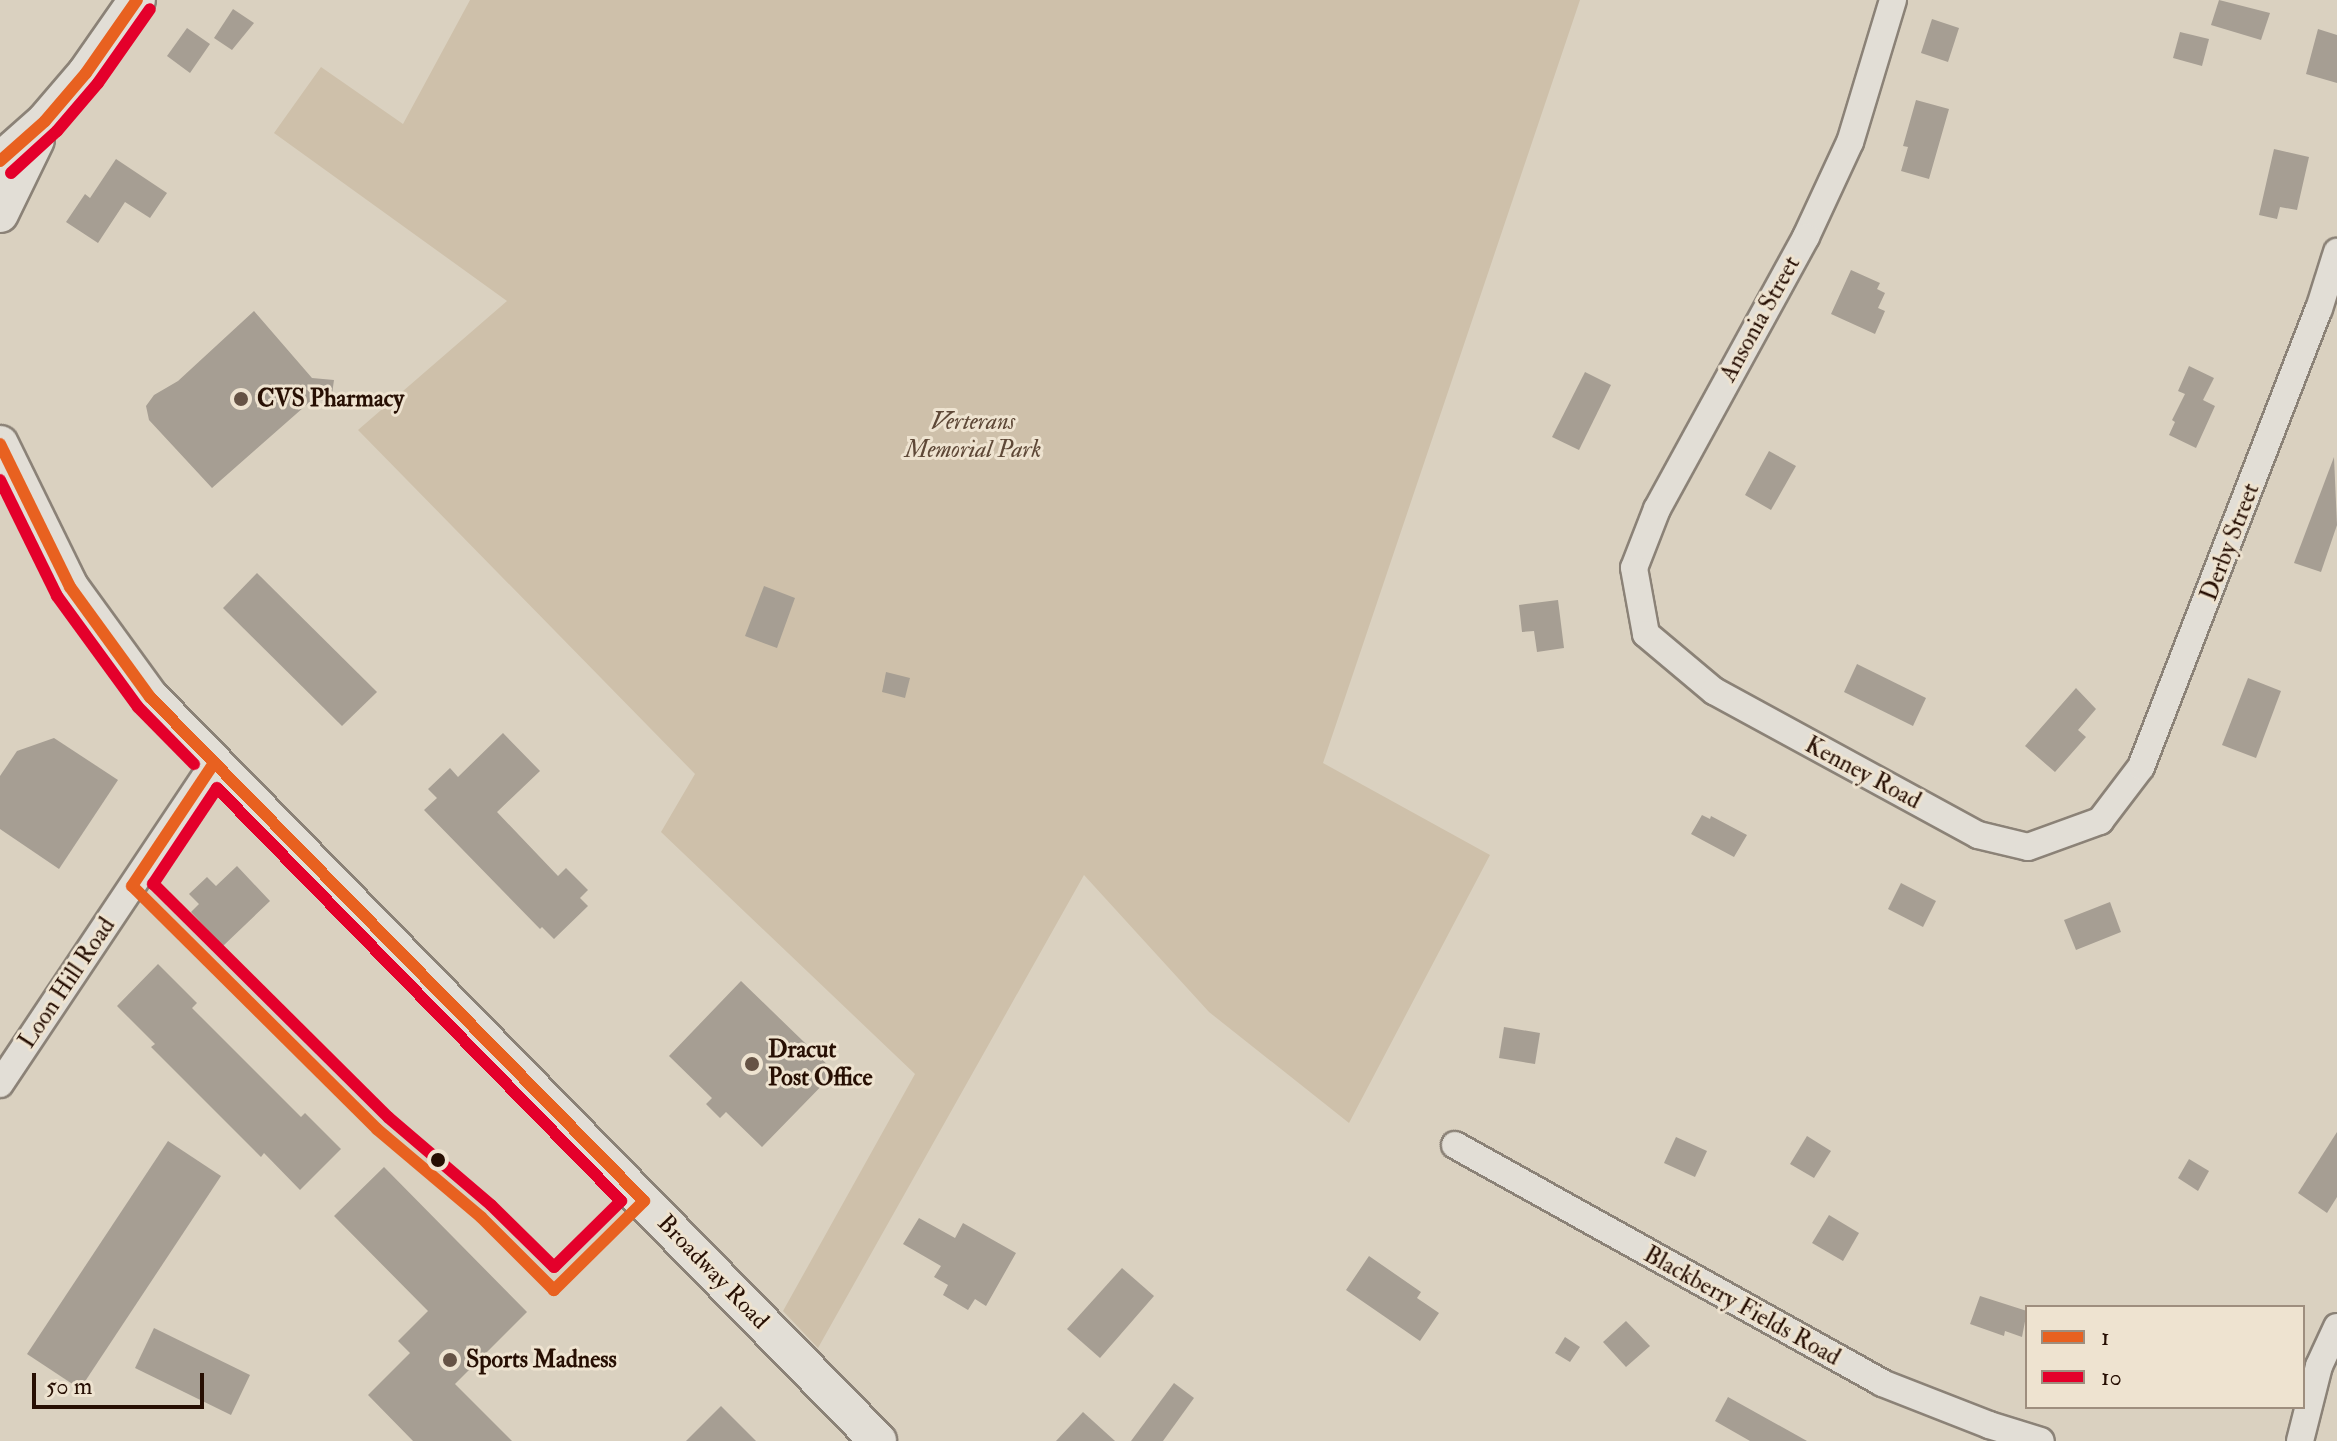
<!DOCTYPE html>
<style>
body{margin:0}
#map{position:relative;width:2337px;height:1441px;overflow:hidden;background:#dad1c0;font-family:"IM FELL Double Pica",serif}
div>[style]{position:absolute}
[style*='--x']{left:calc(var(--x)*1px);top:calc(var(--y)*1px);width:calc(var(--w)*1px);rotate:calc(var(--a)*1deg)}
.green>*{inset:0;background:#cec0aa}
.building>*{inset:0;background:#a69e93}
.roads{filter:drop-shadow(2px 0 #8b8277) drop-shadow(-2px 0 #8b8277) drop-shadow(0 2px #8b8277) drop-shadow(0 -2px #8b8277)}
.street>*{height:26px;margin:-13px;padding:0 13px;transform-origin:13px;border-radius:13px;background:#e2ded6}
.secondary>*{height:36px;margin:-18px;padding:0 18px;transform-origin:18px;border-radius:18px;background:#e2ded6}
.bus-1>*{height:12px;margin:-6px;padding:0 6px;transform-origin:6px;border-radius:6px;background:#e86120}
.bus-2>*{height:12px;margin:-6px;padding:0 6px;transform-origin:6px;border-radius:6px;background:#e4002b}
.dots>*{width:22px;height:22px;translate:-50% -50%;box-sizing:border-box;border:4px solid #eee3d0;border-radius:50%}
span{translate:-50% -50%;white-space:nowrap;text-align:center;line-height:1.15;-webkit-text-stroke:6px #eee3d0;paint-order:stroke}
.street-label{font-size:24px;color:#270f03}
.poi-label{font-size:24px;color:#270f03;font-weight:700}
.left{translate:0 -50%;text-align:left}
.park-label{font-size:24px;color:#5e4837;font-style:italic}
.legend{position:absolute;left:2025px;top:1305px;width:280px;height:104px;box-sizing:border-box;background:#eee3d0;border:2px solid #9e8e7e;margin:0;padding:10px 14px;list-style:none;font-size:24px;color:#270f03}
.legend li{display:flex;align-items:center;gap:16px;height:40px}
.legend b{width:40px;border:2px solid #9e8e7e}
.scale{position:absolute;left:32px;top:1373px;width:172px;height:36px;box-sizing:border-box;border:4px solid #270f03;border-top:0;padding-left:10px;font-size:24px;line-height:28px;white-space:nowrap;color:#270f03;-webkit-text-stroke:6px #eee3d0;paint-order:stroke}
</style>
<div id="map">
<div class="green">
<i style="clip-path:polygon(470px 0,1580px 0,1323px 763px,1490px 855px,1349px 1123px,1209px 1012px,1084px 875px,818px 1348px,783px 1311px,915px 1074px,661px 832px,695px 774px,358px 430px,507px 301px,274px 133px,321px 67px,403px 124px)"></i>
</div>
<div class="building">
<i style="clip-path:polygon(2219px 0,2270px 13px,2261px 40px,2211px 25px)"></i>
<i style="clip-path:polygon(233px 9px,254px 23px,232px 50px,214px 38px)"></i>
<i style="clip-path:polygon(1932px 19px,1959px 28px,1948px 62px,1921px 53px)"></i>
<i style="clip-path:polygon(187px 28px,210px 44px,190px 73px,167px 56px)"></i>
<i style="clip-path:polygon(2318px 29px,2337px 35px,2337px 83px,2306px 74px)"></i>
<i style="clip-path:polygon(2180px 32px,2209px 39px,2202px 66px,2173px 58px)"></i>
<i style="clip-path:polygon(1916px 100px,1949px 109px,1929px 179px,1901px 171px,1908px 147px,1903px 146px)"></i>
<i style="clip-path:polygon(2274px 149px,2309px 157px,2297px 210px,2280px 207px,2277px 219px,2259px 215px)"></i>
<i style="clip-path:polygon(116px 159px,167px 193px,150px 218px,125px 202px,98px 243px,66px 222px,85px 194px,90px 198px)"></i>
<i style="clip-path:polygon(1851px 270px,1880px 283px,1877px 289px,1885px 293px,1878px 308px,1885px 311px,1875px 334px,1831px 314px)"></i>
<i style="clip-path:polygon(254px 311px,312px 378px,334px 380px,331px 401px,312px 400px,212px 488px,149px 420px,146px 406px,154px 395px,178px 381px)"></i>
<i style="clip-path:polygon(2189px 366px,2214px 378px,2203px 400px,2215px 406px,2196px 448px,2169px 435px,2175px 422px,2172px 420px,2185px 394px,2178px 391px)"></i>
<i style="clip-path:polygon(1585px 372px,1611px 385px,1579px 450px,1552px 437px)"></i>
<i style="clip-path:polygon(1769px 451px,1796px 466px,1771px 510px,1745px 495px)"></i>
<i style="clip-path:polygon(2334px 457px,2337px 525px,2321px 572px,2294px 563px)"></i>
<i style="clip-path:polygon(257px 573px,377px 692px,342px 726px,223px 608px)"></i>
<i style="clip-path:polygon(764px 586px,795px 598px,777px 648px,745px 636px)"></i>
<i style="clip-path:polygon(1558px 600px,1564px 648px,1537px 652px,1534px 631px,1522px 632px,1519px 605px)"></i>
<i style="clip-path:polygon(1857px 664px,1926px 698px,1913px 726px,1844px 692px)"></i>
<i style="clip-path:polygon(886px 672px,910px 678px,905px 698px,882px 692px)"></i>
<i style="clip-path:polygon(2248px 678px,2281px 691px,2256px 758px,2222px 745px)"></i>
<i style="clip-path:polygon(2076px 688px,2096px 709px,2078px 730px,2086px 737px,2055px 772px,2025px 746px)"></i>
<i style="clip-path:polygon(503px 733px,540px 771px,497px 812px,558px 876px,566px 868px,588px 890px,580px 898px,588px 906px,554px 939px,542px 927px,540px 929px,424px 810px,437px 798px,428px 789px,450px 768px,458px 777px)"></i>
<i style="clip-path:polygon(54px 738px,118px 780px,59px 869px,0 829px,0 776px,17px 751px)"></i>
<i style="clip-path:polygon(1702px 815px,1710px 819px,1711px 816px,1747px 835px,1734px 857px,1691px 834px)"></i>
<i style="clip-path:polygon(237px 866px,270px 901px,223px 946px,191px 912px,199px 904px,189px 894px,207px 877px,216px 886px)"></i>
<i style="clip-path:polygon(1901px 883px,1936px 901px,1923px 927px,1888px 909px)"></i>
<i style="clip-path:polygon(2110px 902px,2121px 932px,2076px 950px,2064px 920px)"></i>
<i style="clip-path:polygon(158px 964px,197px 1003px,192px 1008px,301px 1117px,305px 1113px,341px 1149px,300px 1190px,264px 1153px,261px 1157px,151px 1047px,155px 1044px,117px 1006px)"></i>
<i style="clip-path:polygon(741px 981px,835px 1072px,762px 1147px,726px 1112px,720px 1118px,706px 1104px,712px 1098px,669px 1056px)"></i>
<i style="clip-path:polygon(1504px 1027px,1540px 1033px,1535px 1064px,1499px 1058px)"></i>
<i style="clip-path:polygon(2337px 1132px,2337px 1197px,2327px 1213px,2298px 1193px)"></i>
<i style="clip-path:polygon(1807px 1136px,1831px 1151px,1814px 1178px,1790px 1164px)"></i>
<i style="clip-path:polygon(1676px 1137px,1707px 1151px,1695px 1177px,1664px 1163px)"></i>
<i style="clip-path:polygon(168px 1141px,221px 1176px,80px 1389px,27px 1354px)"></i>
<i style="clip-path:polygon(2189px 1159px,2209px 1171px,2198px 1191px,2178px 1178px)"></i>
<i style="clip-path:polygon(384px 1167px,527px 1312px,455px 1384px,512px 1441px,413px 1441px,368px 1395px,410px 1353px,398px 1341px,428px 1311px,334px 1216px)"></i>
<i style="clip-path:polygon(1829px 1215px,1859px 1233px,1843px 1261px,1812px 1243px)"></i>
<i style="clip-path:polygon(919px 1218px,955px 1238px,963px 1223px,1016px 1253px,986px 1306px,975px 1299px,968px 1310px,943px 1295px,948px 1285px,934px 1277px,941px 1266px,903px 1244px)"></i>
<i style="clip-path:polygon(1369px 1256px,1421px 1292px,1417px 1298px,1439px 1313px,1420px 1341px,1346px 1290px)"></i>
<i style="clip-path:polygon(1122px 1268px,1154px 1296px,1100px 1358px,1067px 1329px)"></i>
<i style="clip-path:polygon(1980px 1296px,2027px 1311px,2022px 1337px,2005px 1331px,2004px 1336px,1970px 1324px)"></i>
<i style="clip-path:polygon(1626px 1321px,1650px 1346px,1626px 1367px,1603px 1342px)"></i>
<i style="clip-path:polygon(154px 1328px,250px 1375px,231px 1415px,135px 1368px)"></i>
<i style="clip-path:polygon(1565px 1337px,1580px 1347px,1570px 1362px,1555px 1353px)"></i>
<i style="clip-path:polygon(1174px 1383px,1194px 1398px,1163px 1441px,1131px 1441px)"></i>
<i style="clip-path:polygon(1728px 1397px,1807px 1441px,1750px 1441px,1715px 1421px)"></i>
<i style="clip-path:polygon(721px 1406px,756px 1441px,686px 1441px)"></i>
<i style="clip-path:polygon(1083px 1412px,1115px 1441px,1056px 1441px)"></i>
</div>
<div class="roads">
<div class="street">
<i style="--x:1893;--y:0;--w:148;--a:106.8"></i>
<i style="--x:1850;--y:142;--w:105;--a:114.9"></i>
<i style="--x:1806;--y:237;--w:310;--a:118.7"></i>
<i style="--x:1657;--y:509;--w:63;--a:111.3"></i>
<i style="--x:1634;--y:568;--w:67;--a:79.7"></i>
<i style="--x:1646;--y:634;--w:89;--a:40"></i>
<i style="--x:1714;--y:691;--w:301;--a:28.6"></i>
<i style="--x:1978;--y:835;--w:51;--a:13.5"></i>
<i style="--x:2028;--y:847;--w:77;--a:-19.9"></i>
<i style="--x:2100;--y:821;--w:68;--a:-52.8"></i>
<i style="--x:2141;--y:767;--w:491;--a:-68.8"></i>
<i style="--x:2319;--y:309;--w:60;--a:-72.5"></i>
<i style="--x:0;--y:1084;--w:386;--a:-56.3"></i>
<i style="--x:1455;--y:1145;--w:489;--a:29.1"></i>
<i style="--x:1882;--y:1383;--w:115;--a:21.4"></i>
<i style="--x:1989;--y:1425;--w:54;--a:17.1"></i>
<i style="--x:2300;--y:1441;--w:77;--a:-75.8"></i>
<i style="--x:2319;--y:1366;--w:43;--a:-65.2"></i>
</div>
<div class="secondary">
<i style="--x:0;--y:161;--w:60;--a:-41.6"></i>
<i style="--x:45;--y:121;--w:63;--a:-49.5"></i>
<i style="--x:86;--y:73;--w:89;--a:-55.1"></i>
<i style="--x:0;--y:214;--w:82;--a:-64.1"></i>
<i style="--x:0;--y:444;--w:159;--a:63.9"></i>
<i style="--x:70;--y:587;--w:136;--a:54"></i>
<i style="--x:150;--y:697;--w:1041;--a:45.62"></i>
</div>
</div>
<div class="bus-1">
<i style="--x:0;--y:161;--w:60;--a:-41.6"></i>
<i style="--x:45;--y:121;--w:63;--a:-49.5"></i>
<i style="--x:86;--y:73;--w:89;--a:-55.1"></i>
<i style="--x:0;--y:444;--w:159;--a:63.9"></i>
<i style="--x:70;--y:587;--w:136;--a:54"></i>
<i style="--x:150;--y:697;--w:706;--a:45.57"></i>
<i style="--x:644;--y:1201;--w:127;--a:135.3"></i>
<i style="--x:554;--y:1290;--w:103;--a:-135"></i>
<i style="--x:481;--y:1217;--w:136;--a:-139.8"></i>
<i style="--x:377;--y:1129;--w:345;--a:-135.2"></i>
<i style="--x:132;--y:886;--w:148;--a:-56.3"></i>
</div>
<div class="bus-2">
<i style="--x:11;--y:173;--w:62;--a:-42.4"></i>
<i style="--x:57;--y:131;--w:63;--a:-49.5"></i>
<i style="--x:98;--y:83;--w:90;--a:-54.9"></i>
<i style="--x:0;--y:480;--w:129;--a:63.8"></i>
<i style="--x:57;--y:596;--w:137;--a:53.9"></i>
<i style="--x:138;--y:707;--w:80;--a:45.5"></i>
<i style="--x:217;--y:788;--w:578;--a:45.63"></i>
<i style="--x:621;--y:1201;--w:94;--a:135.4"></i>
<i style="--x:554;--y:1267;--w:88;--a:-135.5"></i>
<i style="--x:491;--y:1205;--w:135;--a:-139.5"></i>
<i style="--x:388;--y:1117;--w:331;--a:-135.2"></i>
<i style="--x:153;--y:884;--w:115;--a:-56.3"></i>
</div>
<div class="dots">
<i style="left:241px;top:399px;background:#665345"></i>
<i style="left:752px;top:1064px;background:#665345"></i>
<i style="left:438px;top:1160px;background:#270f03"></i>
<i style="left:450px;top:1360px;background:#665345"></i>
</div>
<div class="street-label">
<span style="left:1760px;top:319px;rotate:-61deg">Ansonia Street</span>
<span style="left:2230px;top:542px;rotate:-69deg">Derby Street</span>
<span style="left:1863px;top:773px;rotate:28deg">Kenney Road</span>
<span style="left:67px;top:983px;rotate:-56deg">Loon Hill Road</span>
<span style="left:713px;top:1272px;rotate:46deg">Broadway Road</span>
<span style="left:1742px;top:1306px;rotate:29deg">Blackberry Fields Road</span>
</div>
<div class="poi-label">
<span class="left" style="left:257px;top:399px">CVS Pharmacy</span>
<span class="left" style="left:768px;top:1064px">Dracut<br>Post Office</span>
<span class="left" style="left:466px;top:1360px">Sports Madness</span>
</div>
<div class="park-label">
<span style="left:973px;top:436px">Verterans<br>Memorial Park</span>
</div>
<ul class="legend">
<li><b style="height:10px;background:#e86120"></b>1</li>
<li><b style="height:10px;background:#e4002b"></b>10</li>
</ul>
<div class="scale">50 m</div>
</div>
